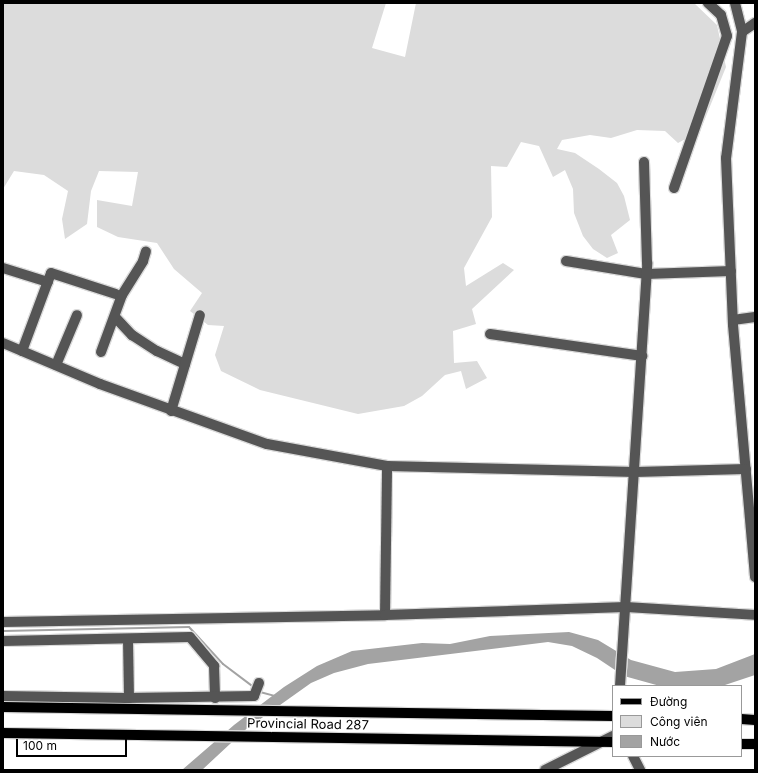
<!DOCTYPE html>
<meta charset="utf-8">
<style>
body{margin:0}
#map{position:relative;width:758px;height:773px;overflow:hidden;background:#fff;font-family:Inter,sans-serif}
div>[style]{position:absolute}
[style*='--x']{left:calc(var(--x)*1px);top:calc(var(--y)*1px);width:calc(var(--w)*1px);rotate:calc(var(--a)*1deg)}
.green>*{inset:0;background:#dcdcdc}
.water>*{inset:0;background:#a3a3a3}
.stream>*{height:2px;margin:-1px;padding:0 1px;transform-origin:1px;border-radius:1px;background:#a3a3a3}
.roads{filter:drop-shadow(1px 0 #dbdbdb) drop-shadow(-1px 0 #dbdbdb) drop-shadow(0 1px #dbdbdb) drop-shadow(0 -1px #dbdbdb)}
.minor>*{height:10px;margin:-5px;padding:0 5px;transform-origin:5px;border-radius:5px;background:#555}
.major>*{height:10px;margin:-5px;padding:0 5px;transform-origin:5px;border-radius:5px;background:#000}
span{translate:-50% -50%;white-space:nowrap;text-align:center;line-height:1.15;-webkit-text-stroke:3px #fff;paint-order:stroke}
.street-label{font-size:13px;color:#000}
.frame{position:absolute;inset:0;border:4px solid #000;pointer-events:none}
.legend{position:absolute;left:612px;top:685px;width:130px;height:72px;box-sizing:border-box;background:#fff;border:1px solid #999;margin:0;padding:5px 7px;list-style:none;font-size:12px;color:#000}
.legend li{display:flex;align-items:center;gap:8px;height:20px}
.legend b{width:20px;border:1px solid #999}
.scale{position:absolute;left:16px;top:739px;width:111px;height:18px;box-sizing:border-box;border:2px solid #000;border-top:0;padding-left:5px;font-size:12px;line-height:14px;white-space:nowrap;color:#000;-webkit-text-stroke:3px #fff;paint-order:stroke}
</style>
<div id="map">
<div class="green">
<i style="clip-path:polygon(3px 3px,386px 3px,372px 48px,405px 57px,416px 3px,694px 3px,717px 25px,726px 67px,700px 131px,678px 143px,665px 131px,637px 130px,611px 138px,590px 135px,562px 140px,557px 149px,575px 153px,599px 169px,617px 183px,624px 196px,630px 220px,611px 235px,618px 253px,607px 258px,593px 249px,583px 236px,574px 213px,573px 189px,565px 170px,553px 177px,539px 146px,521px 142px,507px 167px,491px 166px,492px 217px,464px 268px,466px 286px,503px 263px,514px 270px,472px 309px,476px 324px,453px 331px,454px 363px,477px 361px,487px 378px,466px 389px,461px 371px,445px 375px,422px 396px,404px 406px,358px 414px,260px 390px,221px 371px,215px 355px,224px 326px,208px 325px,190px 311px,202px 293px,174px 269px,157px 243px,118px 237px,97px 227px,97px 200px,132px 206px,138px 172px,99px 171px,91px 191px,87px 224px,65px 239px,62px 219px,68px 191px,44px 175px,14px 171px,3px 189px)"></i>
</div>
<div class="water">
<i style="clip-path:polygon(569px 632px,598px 640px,631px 660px,675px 672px,716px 669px,755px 654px,755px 675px,722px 686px,660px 686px,624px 676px,597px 658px,572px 646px,548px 642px,368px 664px,334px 673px,311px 683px,245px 730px,202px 770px,182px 770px,234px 725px,284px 687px,317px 666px,352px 651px,422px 643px,450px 644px,490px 636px)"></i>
</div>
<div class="stream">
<i style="--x:3;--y:631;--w:186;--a:-1.2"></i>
<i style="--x:189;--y:627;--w:50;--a:47.4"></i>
<i style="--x:223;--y:664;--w:38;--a:37"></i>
<i style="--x:260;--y:692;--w:16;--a:15"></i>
</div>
<div class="roads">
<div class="minor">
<i style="--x:735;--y:3;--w:30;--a:76"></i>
<i style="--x:742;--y:32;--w:127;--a:97.2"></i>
<i style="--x:726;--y:158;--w:167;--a:87.6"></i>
<i style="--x:733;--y:325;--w:253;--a:85"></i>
<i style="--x:742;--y:32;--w:16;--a:-35"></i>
<i style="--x:674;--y:188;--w:161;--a:-70.8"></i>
<i style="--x:727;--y:36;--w:22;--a:-106"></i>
<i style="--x:721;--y:15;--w:18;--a:-137"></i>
<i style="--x:566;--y:261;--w:81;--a:9.2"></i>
<i style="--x:646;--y:274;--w:85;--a:-2"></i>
<i style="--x:3;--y:268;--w:47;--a:17.3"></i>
<i style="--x:115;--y:317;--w:25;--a:47"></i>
<i style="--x:132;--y:335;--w:30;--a:33"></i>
<i style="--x:157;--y:351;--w:31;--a:25"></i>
<i style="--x:733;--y:320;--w:22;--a:-8"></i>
<i style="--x:490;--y:334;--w:154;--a:8.2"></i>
<i style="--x:3;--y:343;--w:105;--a:22.9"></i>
<i style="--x:100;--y:384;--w:177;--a:19.8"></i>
<i style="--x:267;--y:444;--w:122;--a:10.4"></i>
<i style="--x:387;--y:466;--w:248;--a:1.4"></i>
<i style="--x:635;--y:472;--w:111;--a:-1.5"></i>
<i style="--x:22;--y:351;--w:83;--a:-69.6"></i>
<i style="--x:51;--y:273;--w:68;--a:17.9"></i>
<i style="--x:101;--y:352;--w:61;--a:-69.8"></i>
<i style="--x:122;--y:295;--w:40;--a:-58"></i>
<i style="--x:143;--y:261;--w:10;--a:-73"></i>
<i style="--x:56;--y:365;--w:54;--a:-67.2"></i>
<i style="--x:171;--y:411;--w:100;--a:-73.2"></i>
<i style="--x:385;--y:615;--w:149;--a:-89.2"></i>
<i style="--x:3;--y:622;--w:382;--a:-1"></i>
<i style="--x:385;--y:615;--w:241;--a:-1.9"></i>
<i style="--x:626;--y:607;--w:129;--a:3.5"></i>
<i style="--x:128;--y:640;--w:58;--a:89"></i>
<i style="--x:3;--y:641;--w:187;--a:-1.2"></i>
<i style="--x:190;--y:637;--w:38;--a:50"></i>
<i style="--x:214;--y:666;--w:32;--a:88"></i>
<i style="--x:620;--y:686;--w:424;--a:-86.3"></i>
<i style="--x:647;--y:263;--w:101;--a:-91.7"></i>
<i style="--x:3;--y:696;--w:123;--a:0.9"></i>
<i style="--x:126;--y:698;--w:128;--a:-0.9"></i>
<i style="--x:254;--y:696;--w:14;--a:-69"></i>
<i style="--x:633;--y:756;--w:16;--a:63"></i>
<i style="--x:545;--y:770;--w:76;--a:-26.6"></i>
</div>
<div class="major">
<i style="--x:3;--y:707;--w:610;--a:0.85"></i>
<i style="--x:741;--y:719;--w:14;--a:4"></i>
<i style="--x:3;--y:733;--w:610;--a:0.85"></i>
<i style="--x:741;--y:744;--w:14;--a:0"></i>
</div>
</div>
<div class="street-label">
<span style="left:308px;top:724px;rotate:1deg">Provincial Road 287</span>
</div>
<div class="frame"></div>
<ul class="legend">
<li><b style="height:5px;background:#000"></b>Đường</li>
<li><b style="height:11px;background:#dcdcdc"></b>Công viên</li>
<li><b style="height:11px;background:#a3a3a3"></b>Nước</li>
</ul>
<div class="scale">100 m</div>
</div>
